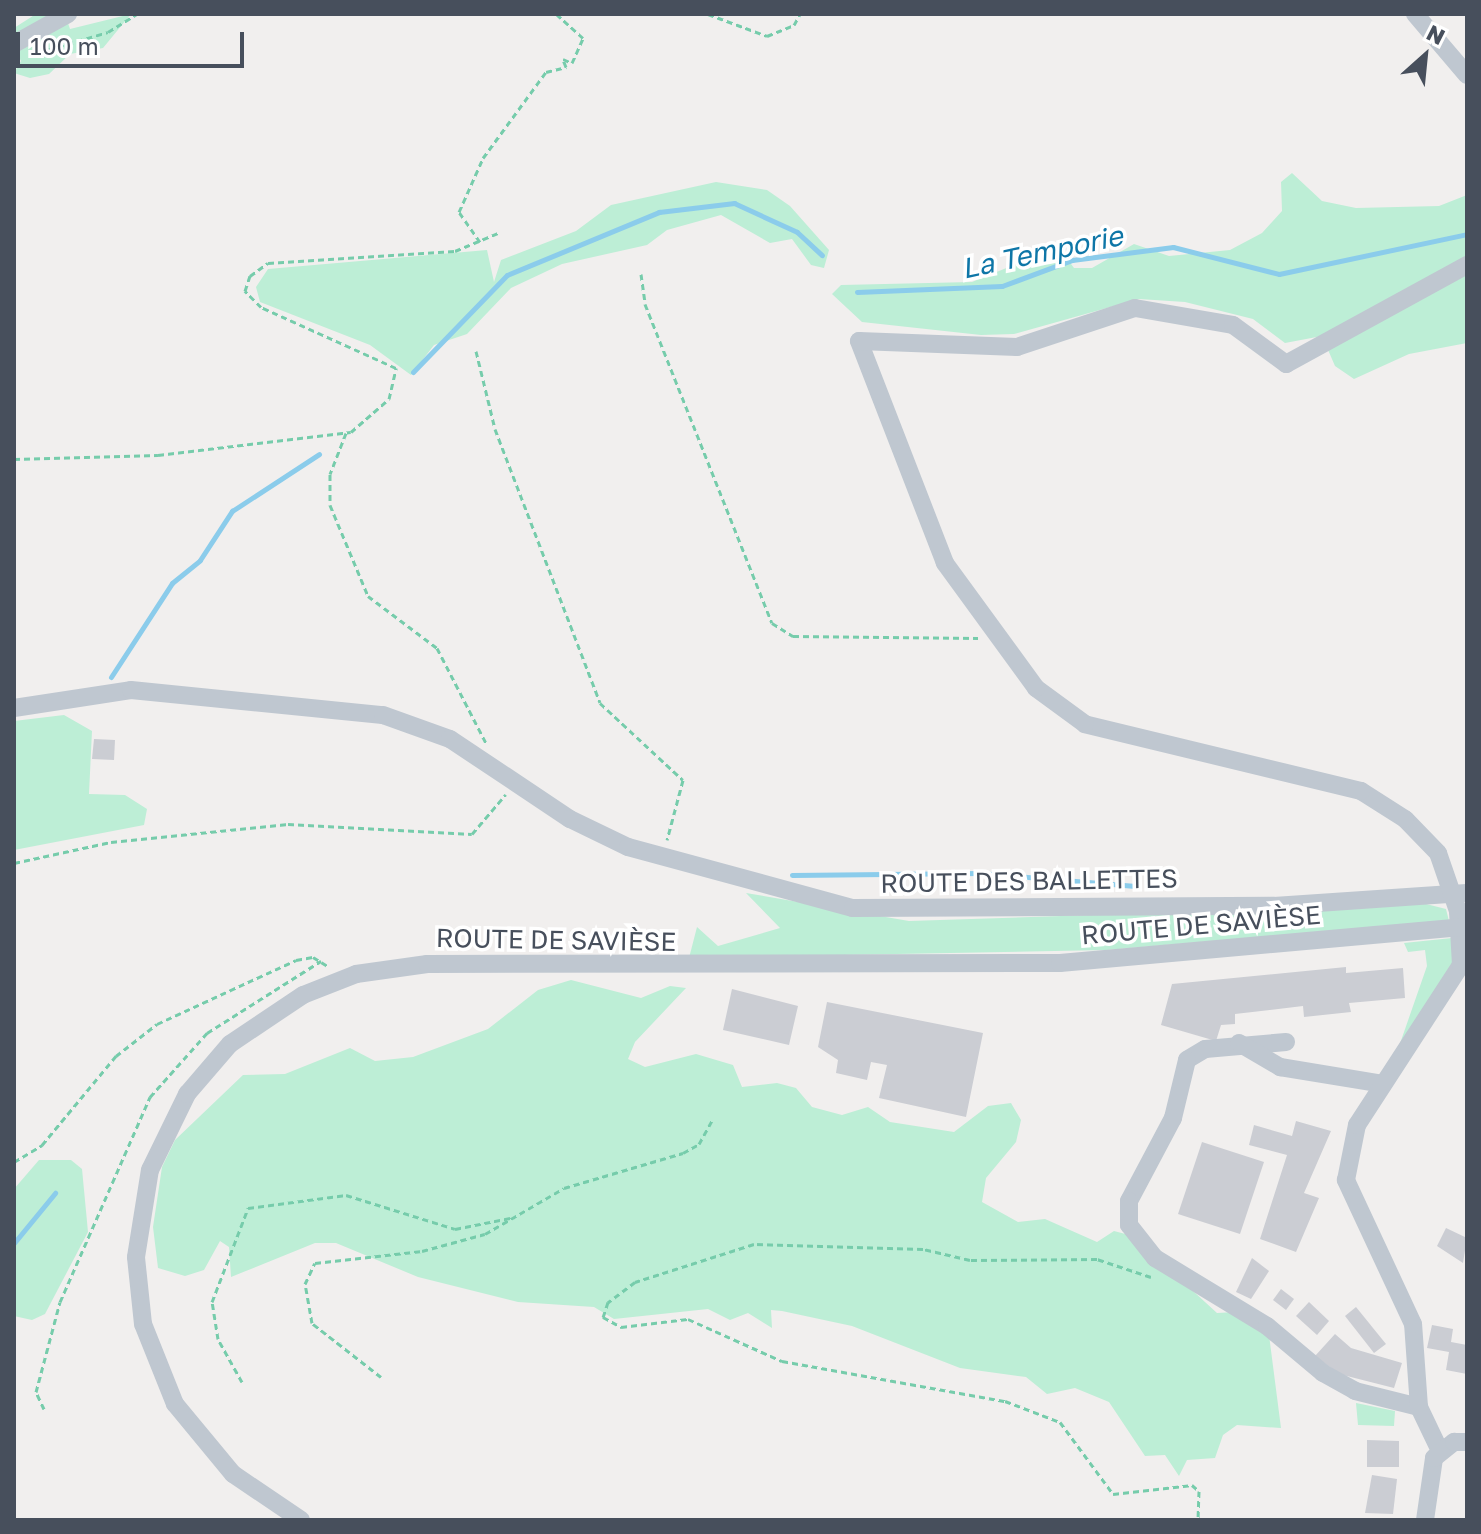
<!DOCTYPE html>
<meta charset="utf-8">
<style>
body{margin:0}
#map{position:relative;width:1481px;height:1534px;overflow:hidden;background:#f1efee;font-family:"Golos Text",sans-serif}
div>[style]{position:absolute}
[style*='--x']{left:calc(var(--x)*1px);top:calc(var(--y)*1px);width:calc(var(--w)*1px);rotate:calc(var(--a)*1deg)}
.green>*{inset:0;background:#bdeed6}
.stream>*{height:5px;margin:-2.5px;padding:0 2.5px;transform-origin:2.5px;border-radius:2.5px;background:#8bcceb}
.building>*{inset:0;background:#cbcdd3}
.path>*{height:3px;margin-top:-1.5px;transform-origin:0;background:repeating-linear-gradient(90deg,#76ccab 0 6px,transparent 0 10px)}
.minor>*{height:18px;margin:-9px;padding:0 9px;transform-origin:9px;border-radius:9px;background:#bfc7d0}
span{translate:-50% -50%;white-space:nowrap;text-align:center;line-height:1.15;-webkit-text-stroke:7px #fff;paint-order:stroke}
.street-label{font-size:26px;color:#474f5c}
.water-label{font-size:28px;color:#0e76a7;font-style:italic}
.frame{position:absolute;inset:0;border:16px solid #474f5c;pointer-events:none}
.north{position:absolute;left:1385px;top:16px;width:80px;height:80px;-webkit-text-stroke:6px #fff;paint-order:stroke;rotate:27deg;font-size:22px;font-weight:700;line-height:32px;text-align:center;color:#474f5c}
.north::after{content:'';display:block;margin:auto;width:28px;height:36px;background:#474f5c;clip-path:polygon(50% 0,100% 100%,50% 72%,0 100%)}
.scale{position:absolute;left:16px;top:32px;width:228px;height:36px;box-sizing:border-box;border:4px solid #474f5c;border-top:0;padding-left:10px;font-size:24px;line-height:28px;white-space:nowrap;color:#474f5c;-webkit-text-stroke:6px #fff;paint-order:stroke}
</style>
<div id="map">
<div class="green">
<i style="clip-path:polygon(36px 14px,65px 14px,70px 29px,131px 14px,103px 48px,70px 54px,49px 74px,30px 78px,14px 73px,21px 61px,14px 48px,46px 37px,52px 27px,14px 37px,14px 28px)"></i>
<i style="clip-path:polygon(1292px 173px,1322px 201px,1356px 208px,1439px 206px,1467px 195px,1467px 343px,1409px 354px,1354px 379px,1335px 366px,1322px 336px,1285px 343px,1253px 319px,1185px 302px,1139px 299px,1014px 334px,981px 335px,862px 322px,832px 294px,841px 285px,972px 282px,1046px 252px,1063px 253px,1074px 268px,1092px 268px,1134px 244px,1169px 256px,1230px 250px,1262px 233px,1282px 211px,1281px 182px)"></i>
<i style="clip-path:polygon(716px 182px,767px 190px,790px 206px,829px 250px,824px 268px,811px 265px,792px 239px,770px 243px,721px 215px,667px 230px,647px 245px,562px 264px,511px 288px,467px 334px,434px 345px,411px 375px,370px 345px,260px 302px,256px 287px,268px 269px,487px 250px,494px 282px,501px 260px,576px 231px,611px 205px)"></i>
<i style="clip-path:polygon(64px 715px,92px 731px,89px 794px,125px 795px,147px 809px,144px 825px,14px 850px,14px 721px)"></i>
<i style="clip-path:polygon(746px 893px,909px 921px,1426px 904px,1446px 909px,1449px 921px,1106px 950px,689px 958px,697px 927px,718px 946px,780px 928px)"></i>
<i style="clip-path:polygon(1452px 938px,1452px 964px,1396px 1055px,1427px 966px,1425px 950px,1408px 952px,1404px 943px)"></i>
<i style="clip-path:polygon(571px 980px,641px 998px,670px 986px,686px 988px,635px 1042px,628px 1059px,645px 1067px,696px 1054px,733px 1065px,742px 1087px,777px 1083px,796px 1088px,812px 1107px,842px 1115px,868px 1107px,890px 1122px,954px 1132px,988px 1106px,1011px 1103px,1021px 1120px,1016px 1142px,986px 1178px,982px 1202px,1018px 1222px,1045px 1219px,1097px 1242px,1114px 1231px,1133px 1236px,1217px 1313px,1236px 1312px,1269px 1335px,1281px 1428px,1237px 1425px,1223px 1435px,1215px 1458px,1187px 1460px,1179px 1476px,1165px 1455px,1145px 1456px,1109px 1402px,1075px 1388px,1047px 1394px,1026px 1377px,960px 1368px,852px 1326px,782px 1311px,771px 1310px,772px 1328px,748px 1313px,730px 1320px,708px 1309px,614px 1319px,594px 1307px,518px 1302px,418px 1277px,336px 1243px,315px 1243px,231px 1277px,229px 1247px,220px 1241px,204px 1270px,185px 1276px,158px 1268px,153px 1227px,162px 1167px,175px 1140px,243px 1075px,285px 1074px,350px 1048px,375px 1061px,413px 1057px,488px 1029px,538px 990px)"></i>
<i style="clip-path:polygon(39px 1160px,71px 1160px,82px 1169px,88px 1232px,45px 1314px,32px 1320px,14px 1316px,14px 1189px)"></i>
<i style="clip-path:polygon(1356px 1403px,1395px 1411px,1394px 1426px,1358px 1425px)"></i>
</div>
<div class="stream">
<i style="--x:857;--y:292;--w:145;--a:-2.4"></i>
<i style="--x:1002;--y:286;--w:75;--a:-20.4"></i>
<i style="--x:1072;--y:260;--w:102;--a:-7.3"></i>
<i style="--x:1173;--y:247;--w:109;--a:14.3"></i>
<i style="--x:1279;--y:274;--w:192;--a:-12"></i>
<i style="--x:413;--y:372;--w:135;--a:-45.9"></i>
<i style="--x:507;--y:275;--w:165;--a:-22.5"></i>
<i style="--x:659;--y:212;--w:76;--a:-6.8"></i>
<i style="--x:734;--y:203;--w:69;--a:24.7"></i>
<i style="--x:797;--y:232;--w:34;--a:43"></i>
<i style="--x:111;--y:677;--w:112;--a:-57"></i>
<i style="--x:172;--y:583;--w:36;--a:-39"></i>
<i style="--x:200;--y:560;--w:59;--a:-56.9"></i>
<i style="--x:232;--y:511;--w:104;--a:-33.2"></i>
<i style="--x:792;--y:875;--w:188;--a:-0.6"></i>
<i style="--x:980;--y:873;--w:156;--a:4.8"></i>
<i style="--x:14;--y:1243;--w:65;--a:-50.6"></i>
</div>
<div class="building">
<i style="clip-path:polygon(94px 739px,115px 740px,114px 760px,92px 759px)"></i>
<i style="clip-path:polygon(1346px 967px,1346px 973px,1403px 968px,1405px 998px,1349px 1003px,1351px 1012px,1304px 1017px,1303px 1006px,1235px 1014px,1235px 1024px,1221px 1025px,1216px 1041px,1161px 1025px,1172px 984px)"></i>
<i style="clip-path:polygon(732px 989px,798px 1006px,789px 1045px,723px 1030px)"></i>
<i style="clip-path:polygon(827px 1002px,983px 1033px,966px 1117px,879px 1098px,887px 1065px,871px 1062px,867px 1080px,836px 1073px,838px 1060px,818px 1047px)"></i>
<i style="clip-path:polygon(1296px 1121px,1331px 1131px,1304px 1193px,1319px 1198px,1296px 1252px,1260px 1239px,1287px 1155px,1249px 1145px,1254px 1125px,1292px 1136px)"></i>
<i style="clip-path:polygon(1202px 1142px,1264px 1162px,1240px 1234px,1178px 1214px)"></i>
<i style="clip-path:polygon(1446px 1228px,1467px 1238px,1463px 1263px,1437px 1246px)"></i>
<i style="clip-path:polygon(1252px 1258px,1269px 1271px,1251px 1299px,1236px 1292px)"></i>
<i style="clip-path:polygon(1281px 1289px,1294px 1299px,1286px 1310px,1273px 1300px)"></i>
<i style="clip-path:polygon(1309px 1302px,1329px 1321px,1317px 1335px,1296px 1316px)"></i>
<i style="clip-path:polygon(1356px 1307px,1386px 1344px,1374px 1353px,1345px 1316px)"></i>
<i style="clip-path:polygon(1432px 1325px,1453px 1329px,1451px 1342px,1467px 1345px,1467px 1374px,1446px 1370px,1449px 1352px,1427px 1348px)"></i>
<i style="clip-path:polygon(1335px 1334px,1351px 1348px,1402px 1363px,1394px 1388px,1339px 1374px,1315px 1356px)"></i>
<i style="clip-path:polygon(1367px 1440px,1399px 1441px,1399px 1467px,1367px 1467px)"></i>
<i style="clip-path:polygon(1372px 1475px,1397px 1479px,1393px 1514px,1365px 1513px)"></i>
</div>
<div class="path">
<i style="--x:708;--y:14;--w:63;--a:20.4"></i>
<i style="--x:767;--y:36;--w:29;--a:-22"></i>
<i style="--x:794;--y:25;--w:13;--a:-61"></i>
<i style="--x:29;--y:55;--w:82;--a:-16.2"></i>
<i style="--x:108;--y:32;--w:34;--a:-32"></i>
<i style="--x:480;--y:242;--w:37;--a:-125"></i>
<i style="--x:459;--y:212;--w:59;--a:-66"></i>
<i style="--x:483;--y:158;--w:107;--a:-53.8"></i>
<i style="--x:546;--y:72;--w:21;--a:-14"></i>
<i style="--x:566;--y:67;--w:9;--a:-111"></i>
<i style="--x:563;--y:59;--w:10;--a:24"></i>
<i style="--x:572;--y:63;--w:27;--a:-66"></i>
<i style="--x:583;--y:38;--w:36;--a:-138"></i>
<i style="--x:641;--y:274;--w:30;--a:82"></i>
<i style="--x:645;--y:304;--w:343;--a:68.3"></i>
<i style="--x:772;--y:623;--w:25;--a:32"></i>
<i style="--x:793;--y:636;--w:185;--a:0.6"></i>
<i style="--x:476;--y:351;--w:80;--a:76.3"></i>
<i style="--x:495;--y:429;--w:293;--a:69"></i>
<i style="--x:600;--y:703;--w:113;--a:42.9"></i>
<i style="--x:683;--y:780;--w:62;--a:104.9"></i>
<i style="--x:346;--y:433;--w:44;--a:111.3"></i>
<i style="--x:330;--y:474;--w:31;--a:90"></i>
<i style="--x:330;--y:505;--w:99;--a:67.3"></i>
<i style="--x:368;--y:596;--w:86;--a:37"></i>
<i style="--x:437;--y:648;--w:107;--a:62.7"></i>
<i style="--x:14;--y:459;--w:144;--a:-1.6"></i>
<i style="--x:158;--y:455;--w:194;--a:-6.8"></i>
<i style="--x:351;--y:432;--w:50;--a:-41"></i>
<i style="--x:389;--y:399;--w:32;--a:-77"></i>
<i style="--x:396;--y:368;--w:148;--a:-155.7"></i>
<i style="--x:261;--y:307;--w:23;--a:-135"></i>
<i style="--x:245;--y:291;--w:16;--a:-72"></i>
<i style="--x:250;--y:276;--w:22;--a:-36"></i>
<i style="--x:268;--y:263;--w:187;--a:-3.7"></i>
<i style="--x:455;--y:251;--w:47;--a:-22.7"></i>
<i style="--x:14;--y:863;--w:99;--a:-12.2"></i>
<i style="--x:111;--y:842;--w:178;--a:-5.8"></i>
<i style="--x:288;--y:824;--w:184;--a:3.1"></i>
<i style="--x:472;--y:834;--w:52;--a:-49.6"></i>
<i style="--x:14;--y:1162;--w:33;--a:-31"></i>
<i style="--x:42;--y:1145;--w:116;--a:-50.3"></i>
<i style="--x:116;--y:1056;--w:52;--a:-38"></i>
<i style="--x:157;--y:1024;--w:153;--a:-24.7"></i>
<i style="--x:296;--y:960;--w:17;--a:-10"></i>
<i style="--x:313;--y:957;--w:19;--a:32"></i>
<i style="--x:1151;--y:1277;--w:57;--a:-161.6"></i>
<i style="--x:1097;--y:1259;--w:127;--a:179.5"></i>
<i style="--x:970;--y:1260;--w:48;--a:-166.8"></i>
<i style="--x:923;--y:1249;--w:169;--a:-178.3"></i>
<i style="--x:754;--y:1244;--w:125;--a:162.3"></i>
<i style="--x:635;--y:1282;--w:34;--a:143"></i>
<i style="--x:608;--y:1302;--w:16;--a:108"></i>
<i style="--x:603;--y:1317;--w:21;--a:29"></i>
<i style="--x:621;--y:1327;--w:67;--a:-6.8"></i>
<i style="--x:688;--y:1319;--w:103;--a:24.1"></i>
<i style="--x:782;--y:1361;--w:227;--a:10.2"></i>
<i style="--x:1005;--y:1401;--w:59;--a:20.9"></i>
<i style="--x:1060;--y:1422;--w:89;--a:53.6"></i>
<i style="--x:1113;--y:1494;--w:80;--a:-6.5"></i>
<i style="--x:1192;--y:1485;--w:9;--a:41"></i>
<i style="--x:1199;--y:1491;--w:29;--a:92"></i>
<i style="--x:381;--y:1377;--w:88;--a:-142"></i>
<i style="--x:312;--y:1323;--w:40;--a:-100"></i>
<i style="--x:305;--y:1284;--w:23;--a:-65"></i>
<i style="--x:315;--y:1263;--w:108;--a:-6.4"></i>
<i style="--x:422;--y:1251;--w:65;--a:-15.1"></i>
<i style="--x:485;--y:1234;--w:91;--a:-30.2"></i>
<i style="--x:564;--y:1188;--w:124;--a:-16.4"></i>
<i style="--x:683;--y:1153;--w:18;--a:-29"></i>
<i style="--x:699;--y:1144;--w:29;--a:-61"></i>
<i style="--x:242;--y:1382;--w:49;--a:-119.2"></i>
<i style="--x:218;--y:1339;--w:37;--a:-99"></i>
<i style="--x:212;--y:1302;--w:101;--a:-69"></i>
<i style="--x:248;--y:1208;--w:99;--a:-7.6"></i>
<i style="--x:346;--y:1195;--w:114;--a:17.3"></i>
<i style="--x:455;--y:1229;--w:61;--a:-11.3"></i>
<i style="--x:44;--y:1409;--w:19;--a:-115"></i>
<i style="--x:36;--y:1392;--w:93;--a:-75.1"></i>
<i style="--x:60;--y:1302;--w:224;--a:-66.3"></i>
<i style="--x:150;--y:1097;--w:86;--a:-48.3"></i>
<i style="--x:207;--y:1033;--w:135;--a:-32.3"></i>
</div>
<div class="minor">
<i style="--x:1415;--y:14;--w:80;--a:49.6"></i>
<i style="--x:14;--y:44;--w:62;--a:-29.1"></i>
<i style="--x:14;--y:708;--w:118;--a:-8.7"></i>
<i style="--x:131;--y:690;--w:253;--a:5.7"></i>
<i style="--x:383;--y:715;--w:71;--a:19.7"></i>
<i style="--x:450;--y:739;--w:144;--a:33.7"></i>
<i style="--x:570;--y:819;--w:64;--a:25.8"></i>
<i style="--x:628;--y:847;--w:233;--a:15.2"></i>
<i style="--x:853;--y:908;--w:421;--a:-0.3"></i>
<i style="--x:1274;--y:906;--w:193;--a:-3.9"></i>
<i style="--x:1286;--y:1042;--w:81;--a:175.1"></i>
<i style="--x:1205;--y:1049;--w:21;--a:149"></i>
<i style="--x:1187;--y:1060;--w:60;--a:103.6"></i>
<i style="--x:1173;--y:1118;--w:94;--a:117.9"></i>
<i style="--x:1129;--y:1201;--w:24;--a:90"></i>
<i style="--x:1129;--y:1225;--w:42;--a:51.8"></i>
<i style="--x:1155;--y:1258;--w:131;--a:31.3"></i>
<i style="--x:1267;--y:1326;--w:73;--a:40"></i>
<i style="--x:1323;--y:1373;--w:37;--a:29"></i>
<i style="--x:1355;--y:1391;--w:66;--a:14"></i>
<i style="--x:1239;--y:1043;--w:48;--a:30.3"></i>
<i style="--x:1280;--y:1067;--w:104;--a:9.4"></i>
<i style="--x:1440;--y:1451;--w:49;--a:-115.5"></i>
<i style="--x:1419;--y:1407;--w:83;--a:-94.1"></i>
<i style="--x:1413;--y:1324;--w:159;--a:-115"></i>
<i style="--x:1346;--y:1180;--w:56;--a:-78.7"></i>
<i style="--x:1357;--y:1125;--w:191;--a:-57"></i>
<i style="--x:1461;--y:965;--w:54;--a:-93.2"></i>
<i style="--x:1458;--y:911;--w:61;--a:-109"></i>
<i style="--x:1438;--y:853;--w:47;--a:-134.1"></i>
<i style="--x:1405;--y:819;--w:52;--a:-147.5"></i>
<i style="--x:1361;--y:791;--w:284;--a:-166.4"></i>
<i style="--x:1085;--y:724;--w:61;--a:-143.7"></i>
<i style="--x:1036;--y:688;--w:155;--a:-126.1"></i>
<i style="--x:945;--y:563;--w:238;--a:-111.2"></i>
<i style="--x:859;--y:341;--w:158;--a:2.2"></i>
<i style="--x:1017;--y:347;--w:124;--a:-18.3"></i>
<i style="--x:1135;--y:308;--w:99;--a:9.8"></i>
<i style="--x:1233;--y:325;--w:66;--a:36.3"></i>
<i style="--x:1286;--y:364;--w:206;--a:-28.7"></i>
<i style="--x:301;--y:1520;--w:82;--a:-145.9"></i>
<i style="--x:233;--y:1474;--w:91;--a:-129.6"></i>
<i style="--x:175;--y:1404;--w:86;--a:-111.8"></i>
<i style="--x:143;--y:1324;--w:67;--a:-96"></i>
<i style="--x:136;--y:1257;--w:88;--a:-80.9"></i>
<i style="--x:150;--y:1170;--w:85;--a:-64"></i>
<i style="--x:187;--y:1094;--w:66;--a:-49.3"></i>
<i style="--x:230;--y:1044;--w:88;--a:-33.9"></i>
<i style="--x:303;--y:995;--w:57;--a:-21.6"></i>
<i style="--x:356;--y:974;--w:72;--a:-8"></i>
<i style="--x:427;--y:964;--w:633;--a:-0.09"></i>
<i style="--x:1060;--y:963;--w:409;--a:-5.1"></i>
<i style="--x:1425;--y:1520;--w:63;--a:-81.7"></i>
<i style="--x:1434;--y:1458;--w:26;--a:-39"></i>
<i style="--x:1454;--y:1442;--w:13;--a:0"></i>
</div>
<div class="street-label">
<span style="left:1029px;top:881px;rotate:-1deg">ROUTE DES BALLETTES</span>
<span style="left:1201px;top:925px;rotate:-5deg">ROUTE DE SAVIÈSE</span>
<span style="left:556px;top:940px;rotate:1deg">ROUTE DE SAVIÈSE</span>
</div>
<div class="water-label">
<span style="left:1042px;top:252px;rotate:-12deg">La Temporie</span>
</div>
<div class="frame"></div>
<div class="north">N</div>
<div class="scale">100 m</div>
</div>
